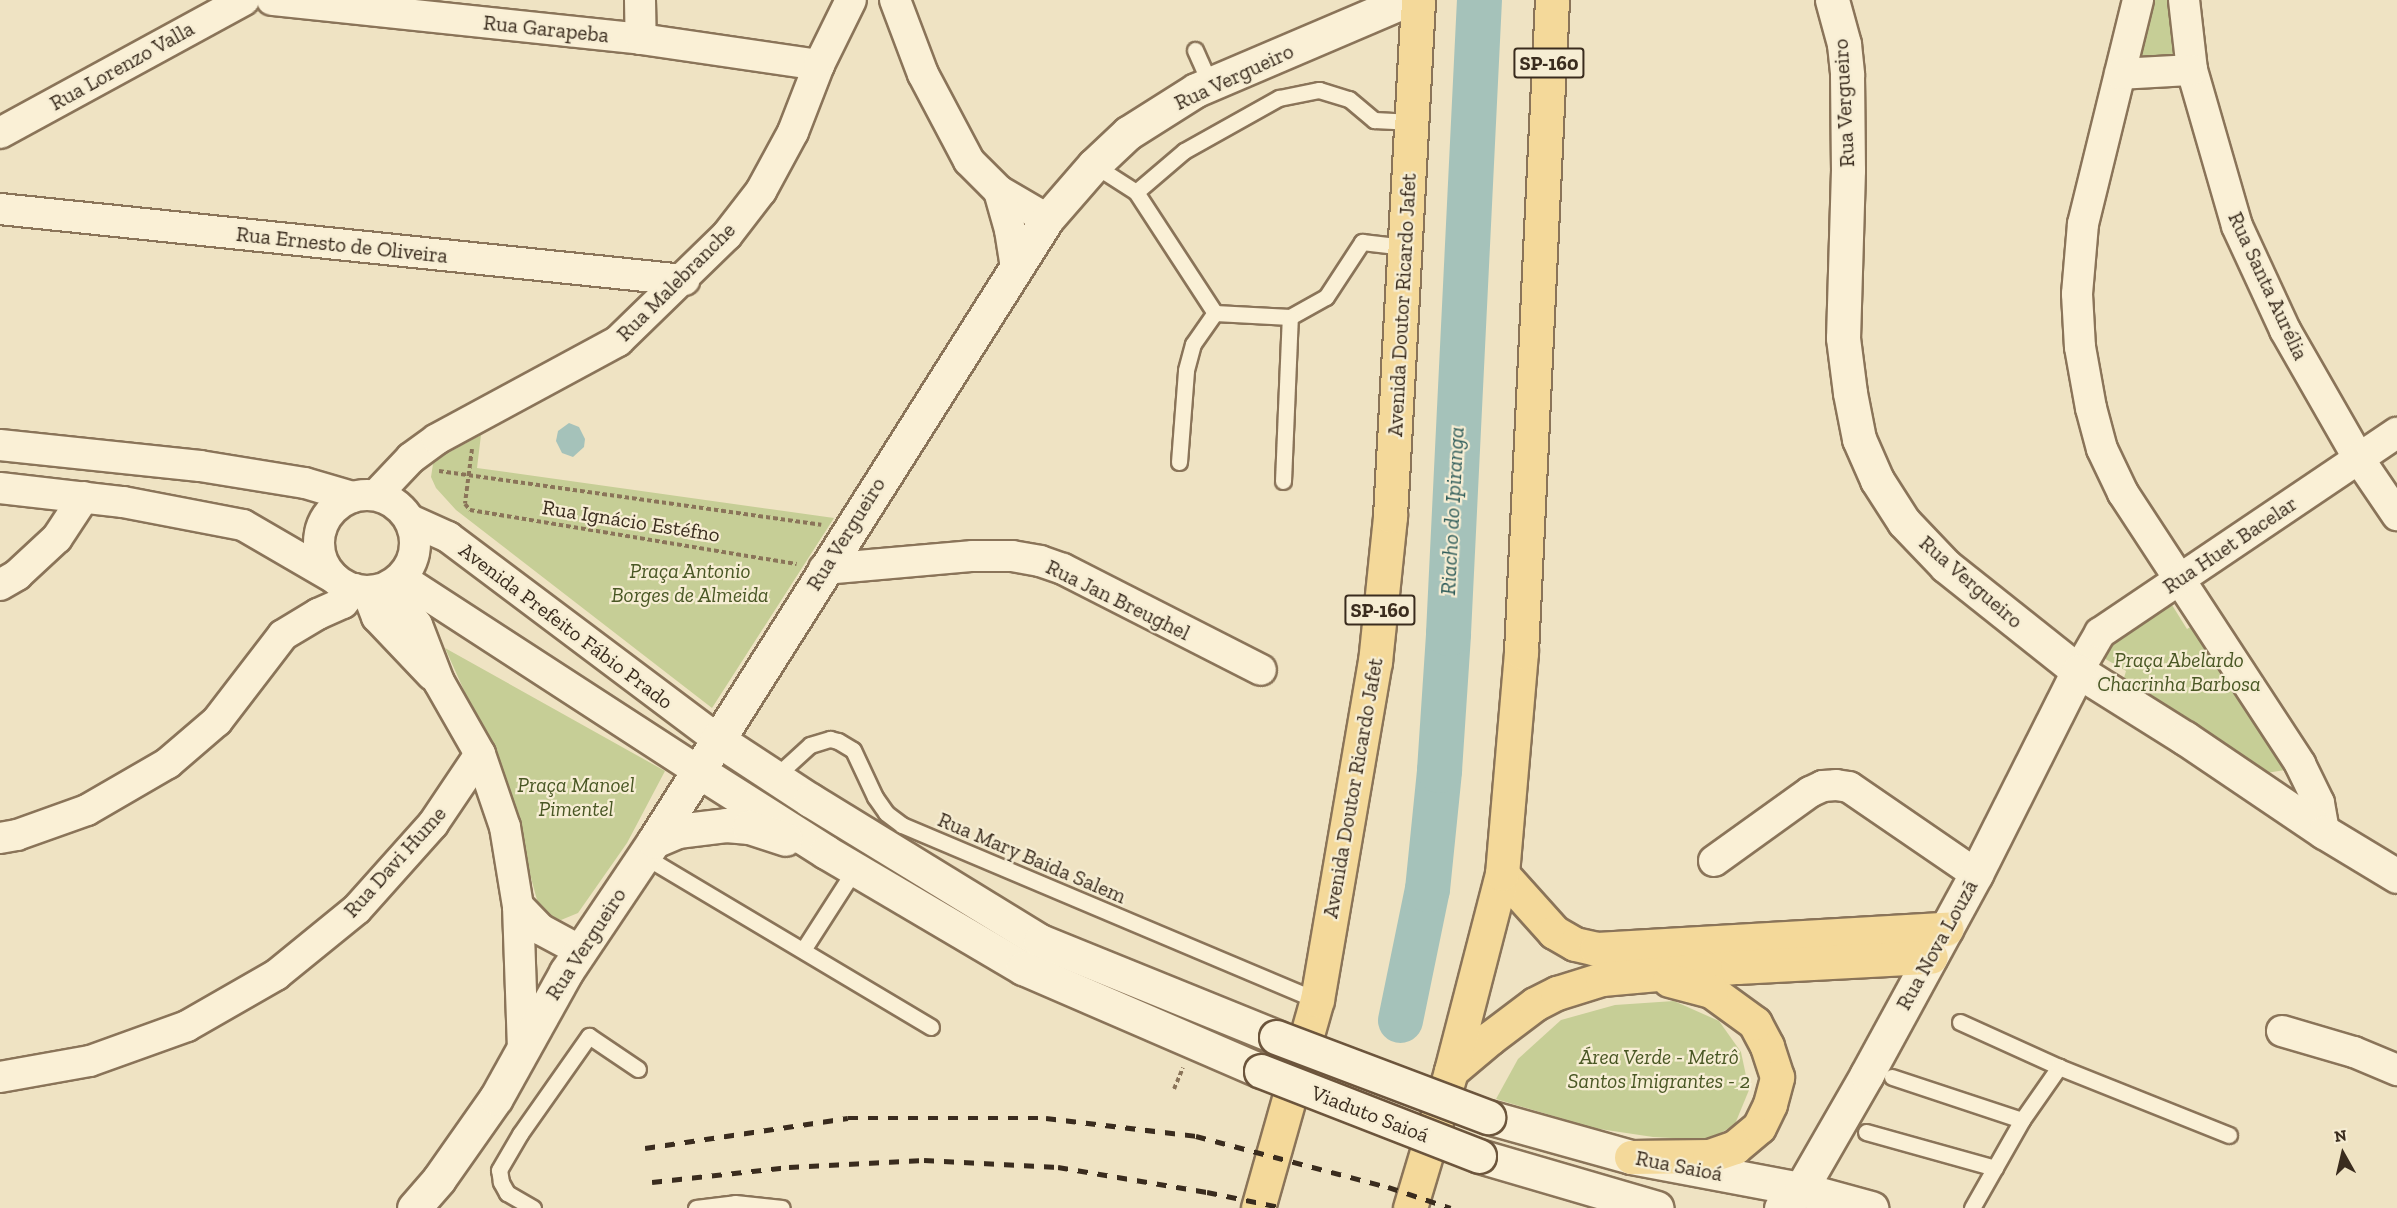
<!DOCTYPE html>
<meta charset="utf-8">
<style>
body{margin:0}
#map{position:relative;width:2397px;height:1208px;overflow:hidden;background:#efe3c3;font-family:"Zilla Slab",serif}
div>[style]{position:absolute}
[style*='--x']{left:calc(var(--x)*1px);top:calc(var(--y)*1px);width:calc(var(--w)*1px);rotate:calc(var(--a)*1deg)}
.green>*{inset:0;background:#c6ce96}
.water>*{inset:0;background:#a5c2ba}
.river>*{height:45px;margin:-22.5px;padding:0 22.5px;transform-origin:22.5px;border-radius:22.5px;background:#a5c2ba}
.path>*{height:4px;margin-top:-2px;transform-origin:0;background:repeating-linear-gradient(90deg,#8a7459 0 4.5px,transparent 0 7.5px)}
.roads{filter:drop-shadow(2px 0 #8a7459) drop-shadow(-2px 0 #8a7459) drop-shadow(0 2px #8a7459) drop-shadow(0 -2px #8a7459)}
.lane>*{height:15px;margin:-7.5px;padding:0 7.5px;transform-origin:7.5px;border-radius:7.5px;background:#faf0d6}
.street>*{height:30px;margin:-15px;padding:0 15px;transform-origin:15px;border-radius:15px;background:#faf0d6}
.street>.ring{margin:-15px;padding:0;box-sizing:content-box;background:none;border:30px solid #faf0d6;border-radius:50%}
.secondary>*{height:33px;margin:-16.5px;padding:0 16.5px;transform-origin:16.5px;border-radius:16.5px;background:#faf0d6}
.primary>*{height:33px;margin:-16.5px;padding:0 16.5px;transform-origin:16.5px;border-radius:16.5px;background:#f4d99a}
.rail>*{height:4.5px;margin-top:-2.25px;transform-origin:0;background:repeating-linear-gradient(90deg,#3a2c1e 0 10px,transparent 0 20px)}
.bridges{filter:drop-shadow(2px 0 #6c553c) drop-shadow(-2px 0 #6c553c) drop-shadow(0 2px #6c553c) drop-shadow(0 -2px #6c553c)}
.secondary-bridge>*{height:33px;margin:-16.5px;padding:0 16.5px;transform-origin:16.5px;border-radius:16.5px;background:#faf0d6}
span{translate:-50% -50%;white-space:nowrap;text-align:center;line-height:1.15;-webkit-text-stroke:4.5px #f6edd3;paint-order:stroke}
.shield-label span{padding:2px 4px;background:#f6edd3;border:2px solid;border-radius:4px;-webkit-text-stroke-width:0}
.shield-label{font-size:20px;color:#3a2c1e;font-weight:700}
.street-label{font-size:21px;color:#3a2c1e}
.park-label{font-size:21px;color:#495724;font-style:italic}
.water-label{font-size:22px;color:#2c5a58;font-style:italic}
.north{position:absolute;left:2313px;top:1124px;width:60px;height:60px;-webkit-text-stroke:4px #f6edd3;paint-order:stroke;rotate:352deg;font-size:16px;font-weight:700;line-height:24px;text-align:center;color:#3a2c1e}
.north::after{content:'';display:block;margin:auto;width:21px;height:27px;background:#3a2c1e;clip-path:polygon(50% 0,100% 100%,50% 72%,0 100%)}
</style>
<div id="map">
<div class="green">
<i style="clip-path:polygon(2148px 0,2178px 0,2182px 61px,2135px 64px)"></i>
<i style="clip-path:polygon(481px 435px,477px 468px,834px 518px,712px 708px,456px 510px,436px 488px,431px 477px,433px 464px,446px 454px)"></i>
<i style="clip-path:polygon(2167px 597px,2187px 629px,2199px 622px,2291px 769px,2254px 775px,2121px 688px,2126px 671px,2090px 650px)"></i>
<i style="clip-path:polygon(445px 648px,665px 771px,627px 843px,578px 913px,561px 920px,546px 914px,537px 900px,505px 782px)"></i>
<i style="clip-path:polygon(1674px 1001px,1719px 1021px,1741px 1052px,1749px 1090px,1735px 1124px,1710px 1140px,1653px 1137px,1593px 1128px,1496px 1099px,1518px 1059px,1561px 1020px,1615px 1005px)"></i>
</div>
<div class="water">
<i style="clip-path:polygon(569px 423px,579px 427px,585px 439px,584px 447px,573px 457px,562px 453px,556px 441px,558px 431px)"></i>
</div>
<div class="river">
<i style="--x:1400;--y:1020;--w:134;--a:-78.4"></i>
<i style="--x:1427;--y:889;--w:120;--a:-84.2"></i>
<i style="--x:1439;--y:770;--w:137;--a:-86.2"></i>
<i style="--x:1448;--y:633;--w:634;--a:-87.2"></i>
</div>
<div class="path">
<i style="--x:472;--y:449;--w:55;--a:97.3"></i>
<i style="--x:465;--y:504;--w:8;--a:50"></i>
<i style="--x:470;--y:510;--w:331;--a:9.4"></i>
<i style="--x:439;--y:471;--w:386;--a:8"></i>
<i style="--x:1174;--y:1089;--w:23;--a:-67"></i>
</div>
<div class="roads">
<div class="lane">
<i style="--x:1195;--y:50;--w:37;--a:66"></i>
<i style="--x:1094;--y:165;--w:50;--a:32.7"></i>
<i style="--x:1136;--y:192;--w:145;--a:56.9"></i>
<i style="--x:1215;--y:313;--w:75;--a:3.1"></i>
<i style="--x:1290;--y:317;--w:41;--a:-29.1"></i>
<i style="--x:1326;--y:297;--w:66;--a:-56.8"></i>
<i style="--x:1362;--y:242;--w:43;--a:6.6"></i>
<i style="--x:1136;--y:192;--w:63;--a:-40.5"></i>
<i style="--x:1184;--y:151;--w:109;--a:-29.2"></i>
<i style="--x:1279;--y:98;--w:41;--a:-11.3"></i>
<i style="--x:1319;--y:90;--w:31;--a:17"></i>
<i style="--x:1349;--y:99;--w:33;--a:40"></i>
<i style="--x:1374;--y:120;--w:39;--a:3"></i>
<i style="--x:1179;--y:462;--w:92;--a:-85.6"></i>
<i style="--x:1186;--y:370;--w:27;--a:-75"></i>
<i style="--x:1193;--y:344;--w:38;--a:-55"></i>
<i style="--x:1283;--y:481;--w:164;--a:-87.6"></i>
<i style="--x:775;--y:777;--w:47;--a:-42.4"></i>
<i style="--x:810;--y:745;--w:21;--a:-17"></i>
<i style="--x:830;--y:739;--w:8;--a:14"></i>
<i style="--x:838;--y:741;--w:17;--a:31"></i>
<i style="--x:853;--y:750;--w:52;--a:64.9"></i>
<i style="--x:875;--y:797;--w:19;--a:55"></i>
<i style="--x:886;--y:813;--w:20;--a:37"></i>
<i style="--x:902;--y:825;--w:450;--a:22.9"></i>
<i style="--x:644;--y:856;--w:334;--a:30.8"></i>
<i style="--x:803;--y:950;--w:96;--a:-57.3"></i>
<i style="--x:1960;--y:1022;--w:109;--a:24.4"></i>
<i style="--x:1892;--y:1077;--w:137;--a:18.3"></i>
<i style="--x:1866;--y:1132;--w:134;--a:15.6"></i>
<i style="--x:533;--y:1208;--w:30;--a:-150"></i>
<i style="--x:507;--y:1193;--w:13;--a:-119"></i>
<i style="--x:501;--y:1182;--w:12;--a:-99"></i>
<i style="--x:499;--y:1170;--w:42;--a:-59.7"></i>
<i style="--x:520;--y:1134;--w:120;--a:-54.9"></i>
<i style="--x:589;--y:1036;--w:59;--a:34"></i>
<i style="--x:696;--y:1208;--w:39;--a:-7"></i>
<i style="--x:735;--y:1203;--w:47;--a:6.1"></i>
<i style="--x:1972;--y:1208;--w:101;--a:-60.4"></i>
<i style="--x:2022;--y:1120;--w:65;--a:-55.1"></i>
<i style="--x:2059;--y:1067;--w:183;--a:21.8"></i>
</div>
<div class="street">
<i style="--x:272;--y:0;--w:371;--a:6"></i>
<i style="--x:641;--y:39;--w:180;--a:8.3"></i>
<i style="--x:640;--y:0;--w:39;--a:89"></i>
<i style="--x:895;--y:0;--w:79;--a:69.3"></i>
<i style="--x:923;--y:74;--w:98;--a:62.1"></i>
<i style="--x:969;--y:161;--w:42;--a:45"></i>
<i style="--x:999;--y:191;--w:56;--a:30.3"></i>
<i style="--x:2138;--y:0;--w:231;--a:103.8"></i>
<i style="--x:2083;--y:224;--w:70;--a:94.9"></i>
<i style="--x:2077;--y:294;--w:53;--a:86.8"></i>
<i style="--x:2080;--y:347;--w:62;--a:79.8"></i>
<i style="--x:2091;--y:408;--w:42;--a:75"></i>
<i style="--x:2102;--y:449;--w:49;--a:64.5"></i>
<i style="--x:2123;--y:493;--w:324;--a:56.8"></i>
<i style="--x:2300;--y:764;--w:43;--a:64"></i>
<i style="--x:2319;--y:803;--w:29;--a:80"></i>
<i style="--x:2184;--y:0;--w:70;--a:83.5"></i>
<i style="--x:2192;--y:70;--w:162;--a:73.9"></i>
<i style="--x:2237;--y:226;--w:115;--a:65.2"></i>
<i style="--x:2285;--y:330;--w:149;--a:60.2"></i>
<i style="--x:2359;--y:459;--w:68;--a:55.8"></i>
<i style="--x:2120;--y:74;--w:72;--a:-3.2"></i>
<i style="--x:0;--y:133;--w:278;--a:-28.6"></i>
<i style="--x:999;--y:191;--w:41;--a:74.2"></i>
<i style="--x:1010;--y:230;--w:39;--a:81"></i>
<i style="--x:0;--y:209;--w:688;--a:5.93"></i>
<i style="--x:0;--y:445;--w:201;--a:6"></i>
<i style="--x:200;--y:466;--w:106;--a:9.2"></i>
<i style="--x:305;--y:483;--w:49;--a:16.6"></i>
<i style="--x:0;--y:488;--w:124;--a:6.5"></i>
<i style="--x:123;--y:502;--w:122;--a:10.9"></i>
<i style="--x:243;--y:525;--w:105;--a:30.2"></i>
<i class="ring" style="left:319px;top:495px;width:66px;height:66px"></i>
<i style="--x:376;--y:495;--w:51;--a:-46.6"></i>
<i style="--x:411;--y:458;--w:32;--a:-36"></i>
<i style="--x:437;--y:439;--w:206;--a:-28.4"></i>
<i style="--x:618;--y:341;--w:152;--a:-44.2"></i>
<i style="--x:727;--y:235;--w:56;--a:-52.3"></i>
<i style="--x:761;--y:191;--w:67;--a:-61.5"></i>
<i style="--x:793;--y:132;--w:72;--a:-68.8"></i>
<i style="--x:819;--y:65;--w:72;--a:-63.8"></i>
<i style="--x:410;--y:520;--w:42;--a:24.1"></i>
<i style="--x:448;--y:537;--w:336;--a:36.9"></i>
<i style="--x:824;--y:569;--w:150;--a:-5"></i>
<i style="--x:973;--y:556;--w:39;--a:0"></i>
<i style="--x:1012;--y:556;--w:28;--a:10"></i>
<i style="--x:1040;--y:561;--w:24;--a:19"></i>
<i style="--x:1063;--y:569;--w:222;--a:27"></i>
<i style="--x:401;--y:578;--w:353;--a:33"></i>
<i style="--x:0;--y:585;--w:20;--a:-30"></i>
<i style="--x:17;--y:575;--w:54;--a:-42.8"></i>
<i style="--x:57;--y:538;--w:49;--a:-56.6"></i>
<i style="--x:379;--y:590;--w:40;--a:39"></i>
<i style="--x:410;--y:615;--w:12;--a:55"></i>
<i style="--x:417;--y:625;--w:61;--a:68.9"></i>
<i style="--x:439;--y:682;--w:83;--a:60.3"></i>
<i style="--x:480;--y:754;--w:77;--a:71.1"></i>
<i style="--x:505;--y:827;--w:80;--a:80.7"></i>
<i style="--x:518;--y:906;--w:141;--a:88"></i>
<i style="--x:367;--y:591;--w:28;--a:69"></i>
<i style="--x:377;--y:617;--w:80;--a:46.5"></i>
<i style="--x:2078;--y:671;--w:44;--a:-59.9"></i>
<i style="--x:2100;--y:633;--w:358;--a:-34"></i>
<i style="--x:0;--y:838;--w:17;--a:-10"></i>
<i style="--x:17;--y:835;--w:74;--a:-19.7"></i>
<i style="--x:87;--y:810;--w:94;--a:-30.1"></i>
<i style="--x:168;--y:763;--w:65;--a:-40.6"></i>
<i style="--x:217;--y:721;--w:108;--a:-52.5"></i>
<i style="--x:283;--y:635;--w:41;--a:-31"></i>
<i style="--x:318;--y:614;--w:27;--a:-24"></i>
<i style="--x:343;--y:603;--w:18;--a:-52"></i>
<i style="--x:1714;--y:861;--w:118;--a:-35.7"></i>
<i style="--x:1810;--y:792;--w:14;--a:-25"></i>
<i style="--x:1823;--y:786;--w:13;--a:-4"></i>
<i style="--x:1836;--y:785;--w:13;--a:9"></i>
<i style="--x:1849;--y:787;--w:154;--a:34.4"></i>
<i style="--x:518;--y:906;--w:32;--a:46"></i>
<i style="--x:540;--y:929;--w:44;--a:28.3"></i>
<i style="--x:2282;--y:1031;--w:75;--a:16.3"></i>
<i style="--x:2354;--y:1052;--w:47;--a:22.7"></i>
<i style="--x:0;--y:1077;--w:91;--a:-10.1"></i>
<i style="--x:90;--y:1061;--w:103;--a:-19.8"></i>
<i style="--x:187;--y:1026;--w:103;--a:-29.8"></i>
<i style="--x:276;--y:975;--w:104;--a:-39.2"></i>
<i style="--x:357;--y:909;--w:114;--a:-48.2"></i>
<i style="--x:433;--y:824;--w:84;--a:-56.1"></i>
</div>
<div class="secondary">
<i style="--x:1832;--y:0;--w:46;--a:74.7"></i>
<i style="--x:1844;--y:44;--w:31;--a:84"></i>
<i style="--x:1847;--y:75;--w:95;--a:89.4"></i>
<i style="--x:1848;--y:170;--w:168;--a:91.7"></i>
<i style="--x:1843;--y:338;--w:55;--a:82.7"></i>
<i style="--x:1850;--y:393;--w:47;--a:78.9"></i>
<i style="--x:1859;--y:439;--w:45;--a:66.3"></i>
<i style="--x:1877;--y:480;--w:50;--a:57.3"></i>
<i style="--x:1904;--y:522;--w:61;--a:46.3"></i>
<i style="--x:1946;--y:566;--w:169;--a:38.5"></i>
<i style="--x:2078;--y:671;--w:126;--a:32.1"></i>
<i style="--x:2185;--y:738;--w:168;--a:34.1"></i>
<i style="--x:2324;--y:832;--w:85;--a:31.1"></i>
<i style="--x:717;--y:739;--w:111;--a:33.3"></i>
<i style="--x:810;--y:800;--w:270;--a:31.5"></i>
<i style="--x:1040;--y:941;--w:255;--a:22.1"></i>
<i style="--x:697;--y:770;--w:153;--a:32.4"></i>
<i style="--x:826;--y:852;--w:229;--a:30.5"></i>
<i style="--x:1023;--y:968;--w:259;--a:23.4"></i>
<i style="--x:654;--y:841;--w:25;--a:-23"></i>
<i style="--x:677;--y:831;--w:49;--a:-7"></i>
<i style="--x:726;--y:825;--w:23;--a:5"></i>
<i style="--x:749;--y:827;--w:38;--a:18"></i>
<i style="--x:1488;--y:1117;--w:148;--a:15.6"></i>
<i style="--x:1631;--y:1157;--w:173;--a:10.7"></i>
<i style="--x:1801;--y:1189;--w:73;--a:15.2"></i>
<i style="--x:1479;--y:1156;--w:185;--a:16.3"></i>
<i style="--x:414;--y:1208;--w:38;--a:-49"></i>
<i style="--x:439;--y:1179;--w:99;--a:-54.9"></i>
<i style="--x:496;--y:1098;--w:144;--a:-60.9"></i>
<i style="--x:566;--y:972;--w:158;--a:-56.1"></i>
<i style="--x:654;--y:841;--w:736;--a:-57.71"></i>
<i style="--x:1047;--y:219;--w:72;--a:-49"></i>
<i style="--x:1094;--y:165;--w:47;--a:-43.3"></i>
<i style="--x:1128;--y:133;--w:80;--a:-32.3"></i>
<i style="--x:1196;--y:90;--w:229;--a:-23.1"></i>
<i style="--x:1781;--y:1208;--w:28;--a:-44"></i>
<i style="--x:1801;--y:1189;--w:133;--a:-60.1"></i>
<i style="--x:1867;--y:1074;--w:228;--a:-61.4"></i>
<i style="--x:1976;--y:874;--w:227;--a:-63.3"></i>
</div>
<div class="primary">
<i style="--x:1502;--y:874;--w:78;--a:48.1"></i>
<i style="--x:1554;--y:932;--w:24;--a:30"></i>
<i style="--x:1575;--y:944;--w:22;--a:13"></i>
<i style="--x:1596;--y:949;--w:351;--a:-3.3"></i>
<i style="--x:1451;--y:1071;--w:51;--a:-40.2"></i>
<i style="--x:1490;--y:1038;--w:56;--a:-37.1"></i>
<i style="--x:1535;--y:1004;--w:25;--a:-27"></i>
<i style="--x:1557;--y:993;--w:47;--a:-17.3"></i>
<i style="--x:1602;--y:979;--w:136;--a:-5.1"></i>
<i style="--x:1737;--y:967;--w:194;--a:-3"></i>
<i style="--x:1631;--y:1157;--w:78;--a:-0.7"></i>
<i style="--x:1709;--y:1156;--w:28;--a:-19"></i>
<i style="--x:1735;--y:1147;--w:31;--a:-40"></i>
<i style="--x:1759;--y:1127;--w:25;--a:-64"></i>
<i style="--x:1770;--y:1104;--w:28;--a:-75"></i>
<i style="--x:1777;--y:1077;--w:33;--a:-108"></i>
<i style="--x:1767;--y:1046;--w:26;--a:-118"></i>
<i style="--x:1755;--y:1023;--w:54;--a:-144"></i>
<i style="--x:1711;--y:991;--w:43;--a:-165.3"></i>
<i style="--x:1258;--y:1208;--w:216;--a:-74.2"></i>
<i style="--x:1317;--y:1000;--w:343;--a:-80.3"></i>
<i style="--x:1375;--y:662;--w:147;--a:-84.1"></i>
<i style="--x:1390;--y:516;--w:517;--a:-86.89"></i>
<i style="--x:1410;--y:1208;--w:143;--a:-73.3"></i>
<i style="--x:1451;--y:1071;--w:203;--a:-75.5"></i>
<i style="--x:1502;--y:874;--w:223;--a:-85.1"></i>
<i style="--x:1521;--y:652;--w:653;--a:-87.28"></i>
</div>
</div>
<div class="rail">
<i style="--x:645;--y:1148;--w:205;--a:-8.4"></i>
<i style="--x:848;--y:1118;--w:198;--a:0"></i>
<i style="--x:1046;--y:1118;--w:151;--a:6.8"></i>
<i style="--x:1196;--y:1136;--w:199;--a:14.9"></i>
<i style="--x:1388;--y:1187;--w:66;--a:18.4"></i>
<i style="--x:652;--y:1182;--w:138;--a:-6.2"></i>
<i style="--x:789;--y:1167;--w:135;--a:-3"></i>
<i style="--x:924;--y:1160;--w:134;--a:3"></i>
<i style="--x:1058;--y:1167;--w:151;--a:9.5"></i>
<i style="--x:1207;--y:1192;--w:80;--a:11.6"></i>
</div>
<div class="bridges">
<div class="secondary-bridge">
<i style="--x:1276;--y:1037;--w:227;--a:20.7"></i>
<i style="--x:1261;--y:1071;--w:234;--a:21.3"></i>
</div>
</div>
<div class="shield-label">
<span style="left:1549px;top:63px">SP-160</span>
<span style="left:1380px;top:610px">SP-160</span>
</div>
<div class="street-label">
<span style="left:546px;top:29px;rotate:6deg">Rua Garapeba</span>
<span style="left:122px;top:66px;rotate:-29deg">Rua Lorenzo Valla</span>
<span style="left:1234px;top:77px;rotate:-25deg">Rua Vergueiro</span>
<span style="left:1844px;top:103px;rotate:-93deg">Rua Vergueiro</span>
<span style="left:342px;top:245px;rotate:6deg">Rua Ernesto de Oliveira</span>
<span style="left:676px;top:282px;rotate:-45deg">Rua Malebranche</span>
<span style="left:2268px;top:286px;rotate:65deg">Rua Santa Aurélia</span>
<span style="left:1402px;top:305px;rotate:-87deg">Avenida Doutor Ricardo Jafet</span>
<span style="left:631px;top:521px;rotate:9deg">Rua Ignácio Estéfno</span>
<span style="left:846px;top:534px;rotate:-58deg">Rua Vergueiro</span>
<span style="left:2230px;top:545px;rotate:-34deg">Rua Huet Bacelar</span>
<span style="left:1971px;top:582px;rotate:41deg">Rua Vergueiro</span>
<span style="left:1118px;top:600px;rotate:26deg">Rua Jan Breughel</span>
<span style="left:566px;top:626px;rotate:37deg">Avenida Prefeito Fábio Prado</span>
<span style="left:1353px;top:788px;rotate:-80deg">Avenida Doutor Ricardo Jafet</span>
<span style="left:1032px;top:858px;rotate:23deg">Rua Mary Baida Salem</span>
<span style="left:395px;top:862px;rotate:-48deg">Rua Davi Hume</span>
<span style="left:586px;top:944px;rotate:-57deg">Rua Vergueiro</span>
<span style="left:1937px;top:945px;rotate:-61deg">Rua Nova Louzã</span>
<span style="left:1370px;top:1114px;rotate:21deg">Viaduto Saioá</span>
<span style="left:1679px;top:1166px;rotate:11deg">Rua Saioá</span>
</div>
<div class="park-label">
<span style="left:690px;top:583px">Praça Antonio<br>Borges de Almeida</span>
<span style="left:2179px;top:672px">Praça Abelardo<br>Chacrinha Barbosa</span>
<span style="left:576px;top:797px">Praça Manoel<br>Pimentel</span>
<span style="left:1659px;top:1069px">Área Verde - Metrô<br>Santos Imigrantes - 2</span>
</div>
<div class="water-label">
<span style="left:1452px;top:511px;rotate:-87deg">Riacho do Ipiranga</span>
</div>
<div class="north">N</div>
</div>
